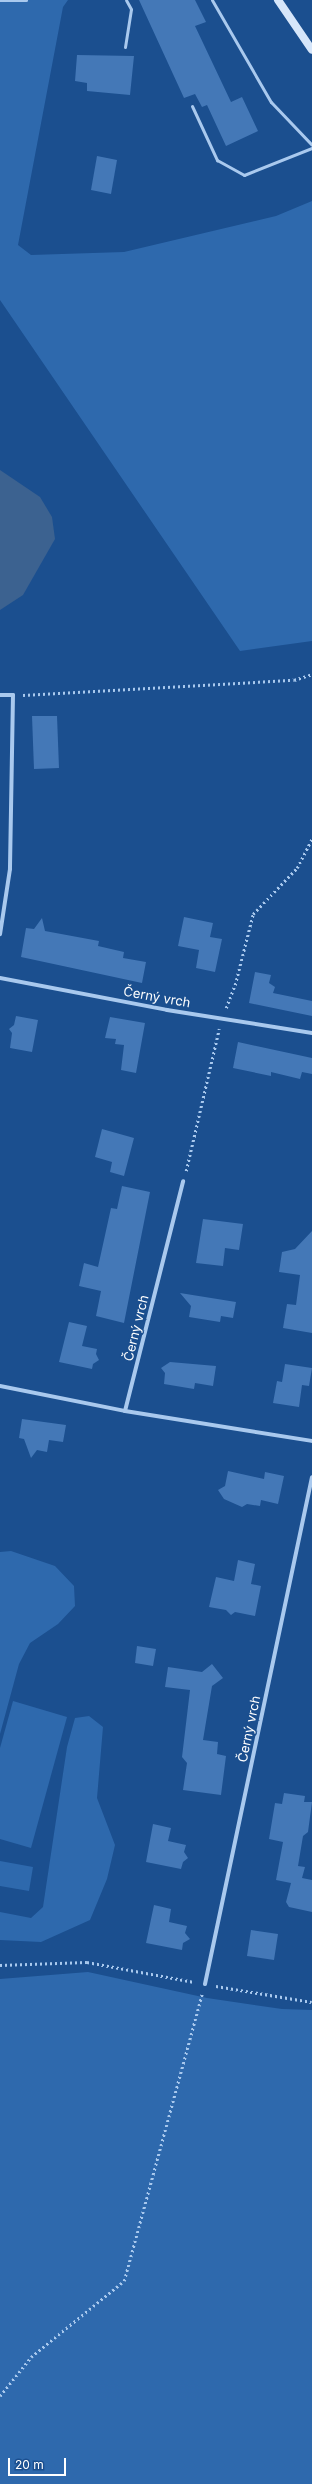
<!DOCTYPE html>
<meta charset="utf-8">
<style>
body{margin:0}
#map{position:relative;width:312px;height:2484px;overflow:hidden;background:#1b4f8f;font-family:Inter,sans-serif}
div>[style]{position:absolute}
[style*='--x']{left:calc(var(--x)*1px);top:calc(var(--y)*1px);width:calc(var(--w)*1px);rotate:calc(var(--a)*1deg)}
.green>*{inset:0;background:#2e69ad}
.water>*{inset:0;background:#3c6290}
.building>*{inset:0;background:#4478b7}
.path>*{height:2.5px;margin-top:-1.25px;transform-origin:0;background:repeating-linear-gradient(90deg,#a9c9ee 0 2px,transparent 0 5px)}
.service>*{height:3px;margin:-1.5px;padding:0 1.5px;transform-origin:1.5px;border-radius:1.5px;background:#a9c9ee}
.minor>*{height:4px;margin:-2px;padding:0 2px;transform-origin:2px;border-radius:2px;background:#a9c9ee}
.secondary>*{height:8px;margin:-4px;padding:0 4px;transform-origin:4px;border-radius:4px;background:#d6e6fa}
span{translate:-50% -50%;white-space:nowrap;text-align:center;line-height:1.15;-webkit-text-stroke:3px #1b4f8f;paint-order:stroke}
.street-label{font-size:13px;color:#fff}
.scale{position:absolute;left:8px;top:2458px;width:58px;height:18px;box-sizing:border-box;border:2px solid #fff;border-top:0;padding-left:5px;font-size:12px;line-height:14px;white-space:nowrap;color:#fff;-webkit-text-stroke:3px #1b4f8f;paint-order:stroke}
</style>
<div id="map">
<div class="green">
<i style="clip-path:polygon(0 0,68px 0,63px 7px,18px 245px,31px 255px,124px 252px,276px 216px,312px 201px,312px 641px,240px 651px,0 300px)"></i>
<i style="clip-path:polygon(11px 1551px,55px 1566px,74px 1586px,75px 1606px,58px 1624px,30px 1643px,19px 1664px,0 1734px,0 1552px)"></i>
<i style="clip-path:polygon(13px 1701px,67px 1717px,31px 1848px,0 1839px,0 1748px)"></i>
<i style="clip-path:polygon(89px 1716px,103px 1727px,97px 1798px,115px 1845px,107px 1879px,90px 1920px,41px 1942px,0 1940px,0 1912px,31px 1918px,43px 1907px,67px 1747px,75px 1718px)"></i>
<i style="clip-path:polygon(0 1861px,33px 1867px,29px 1891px,0 1886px)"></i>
<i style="clip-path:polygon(88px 1972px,207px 1998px,282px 2009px,312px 2010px,312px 2484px,0 2484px,0 1979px)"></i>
</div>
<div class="water">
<i style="clip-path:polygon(0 470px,40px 497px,52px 517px,55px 539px,23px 595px,0 610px)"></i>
</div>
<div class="building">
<i style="clip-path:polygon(139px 0,195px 0,206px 22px,195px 26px,231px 102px,242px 97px,258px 131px,226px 146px,207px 105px,202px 107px,195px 94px,184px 98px)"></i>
<i style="clip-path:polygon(77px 55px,134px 56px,130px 95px,87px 91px,87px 83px,75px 81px)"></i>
<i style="clip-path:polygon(97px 156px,117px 160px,111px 194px,91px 190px)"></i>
<i style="clip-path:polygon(32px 716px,57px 716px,59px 768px,34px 769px)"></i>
<i style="clip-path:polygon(184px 917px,213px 923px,210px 937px,222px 939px,215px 972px,196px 968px,199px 950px,178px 946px)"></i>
<i style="clip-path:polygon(42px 918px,45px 931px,99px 941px,98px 946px,124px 952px,123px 958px,146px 962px,142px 983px,21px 957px,26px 928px,34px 929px)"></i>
<i style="clip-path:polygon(255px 972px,271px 975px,269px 983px,275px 987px,273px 993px,312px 1001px,312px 1016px,249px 1003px)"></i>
<i style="clip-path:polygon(16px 1016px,38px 1020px,32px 1052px,10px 1048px,12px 1033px,9px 1029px,14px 1025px)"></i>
<i style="clip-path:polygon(110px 1017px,145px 1023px,136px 1073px,121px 1070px,124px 1045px,115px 1044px,116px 1039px,105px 1038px)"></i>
<i style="clip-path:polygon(238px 1042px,312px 1058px,312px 1074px,302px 1072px,300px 1079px,271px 1072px,271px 1076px,233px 1068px)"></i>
<i style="clip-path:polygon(102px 1129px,134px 1138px,124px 1176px,110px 1172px,112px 1162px,95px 1157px)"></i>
<i style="clip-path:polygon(122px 1186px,150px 1192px,124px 1323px,96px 1316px,101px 1291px,79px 1286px,84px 1263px,98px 1267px,111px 1208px,117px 1209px)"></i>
<i style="clip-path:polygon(203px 1219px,243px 1224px,239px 1250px,225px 1248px,223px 1266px,196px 1263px)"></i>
<i style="clip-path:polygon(312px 1231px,312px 1333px,283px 1328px,287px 1304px,296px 1305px,300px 1275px,279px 1272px,282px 1252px,295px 1249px)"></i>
<i style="clip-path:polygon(180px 1293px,236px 1302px,233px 1318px,221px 1316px,220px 1322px,189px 1317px,191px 1306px)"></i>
<i style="clip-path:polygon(69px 1322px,87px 1326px,82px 1346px,97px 1349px,96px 1354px,99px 1360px,93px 1364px,92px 1369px,59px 1362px)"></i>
<i style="clip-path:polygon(170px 1362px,216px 1366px,213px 1386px,195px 1383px,194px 1389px,164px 1384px,165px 1373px,161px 1368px)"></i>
<i style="clip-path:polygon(285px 1364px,312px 1368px,309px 1386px,302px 1385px,299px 1407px,273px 1403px,277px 1381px,282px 1382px)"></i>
<i style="clip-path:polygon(22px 1419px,66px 1425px,63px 1442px,49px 1440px,47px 1452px,37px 1450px,31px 1458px,24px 1439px,19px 1438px)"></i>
<i style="clip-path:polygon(228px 1471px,264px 1479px,265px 1472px,284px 1476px,278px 1504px,261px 1500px,260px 1506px,247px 1504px,242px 1507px,224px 1499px,218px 1490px,225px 1486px)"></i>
<i style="clip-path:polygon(238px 1560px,255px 1564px,251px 1584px,261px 1586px,255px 1616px,235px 1612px,231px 1615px,226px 1610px,209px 1607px,216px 1577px,234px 1581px)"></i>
<i style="clip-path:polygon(137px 1646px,156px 1649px,153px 1666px,135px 1663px)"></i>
<i style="clip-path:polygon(212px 1664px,223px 1678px,212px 1686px,203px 1740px,218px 1742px,217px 1754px,226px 1756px,221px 1795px,183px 1790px,187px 1763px,182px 1757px,190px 1690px,165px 1687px,168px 1667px,202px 1672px)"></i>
<i style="clip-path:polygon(284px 1793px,305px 1796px,304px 1802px,312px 1802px,308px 1832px,303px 1836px,298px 1866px,305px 1867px,302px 1878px,312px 1880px,312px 1912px,289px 1907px,286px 1902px,291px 1883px,276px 1880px,283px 1842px,269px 1839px,275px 1803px,282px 1804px)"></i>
<i style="clip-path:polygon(153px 1824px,171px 1828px,168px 1841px,186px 1845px,184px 1852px,188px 1858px,183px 1862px,181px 1869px,146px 1862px)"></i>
<i style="clip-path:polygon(154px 1905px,171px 1909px,169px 1922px,187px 1926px,185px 1933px,190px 1939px,183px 1943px,182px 1950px,146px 1943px)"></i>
<i style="clip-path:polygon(251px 1930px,278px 1934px,274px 1960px,247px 1956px)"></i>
</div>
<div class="path">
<i style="--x:23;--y:695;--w:271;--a:-3.2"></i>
<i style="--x:294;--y:680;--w:19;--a:-18"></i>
<i style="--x:226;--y:1008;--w:25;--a:-69"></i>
<i style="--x:235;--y:985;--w:73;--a:-75.8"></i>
<i style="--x:253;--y:914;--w:64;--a:-46.3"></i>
<i style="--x:297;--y:868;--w:34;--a:-63"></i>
<i style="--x:186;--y:1171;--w:146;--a:-76.9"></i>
<i style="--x:0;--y:1965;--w:87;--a:-2"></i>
<i style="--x:87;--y:1962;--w:109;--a:10.6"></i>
<i style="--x:216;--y:1986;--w:97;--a:9.5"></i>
<i style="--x:0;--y:2396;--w:50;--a:-51.5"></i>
<i style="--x:31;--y:2357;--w:120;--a:-39.3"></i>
<i style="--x:124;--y:2281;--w:297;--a:-74.8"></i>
</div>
<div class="service">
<i style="--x:0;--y:0;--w:26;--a:0"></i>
<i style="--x:212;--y:0;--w:118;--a:60"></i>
<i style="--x:271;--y:102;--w:59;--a:46.4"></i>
<i style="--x:125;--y:47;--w:38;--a:-81"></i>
<i style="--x:131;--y:9;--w:10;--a:-119"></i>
<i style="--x:192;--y:106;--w:60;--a:65.2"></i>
<i style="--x:217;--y:160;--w:31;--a:29"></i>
<i style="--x:244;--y:175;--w:73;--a:-21.7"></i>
</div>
<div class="minor">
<i style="--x:0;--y:695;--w:13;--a:0"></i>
<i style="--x:13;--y:695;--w:174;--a:91"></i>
<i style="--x:10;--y:869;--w:66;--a:98.7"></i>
<i style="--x:0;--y:978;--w:170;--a:10.8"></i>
<i style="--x:167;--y:1010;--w:147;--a:9"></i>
<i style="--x:0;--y:1386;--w:127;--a:11.3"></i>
<i style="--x:125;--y:1411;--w:189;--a:9.1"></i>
<i style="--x:125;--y:1411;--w:237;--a:-75.8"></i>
<i style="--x:205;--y:1984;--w:518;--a:-78.08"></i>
</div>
<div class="secondary">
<i style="--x:278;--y:0;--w:60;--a:55.8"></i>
</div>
<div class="street-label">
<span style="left:157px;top:997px;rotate:10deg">Černý vrch</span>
<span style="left:136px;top:1328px;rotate:-76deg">Černý vrch</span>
<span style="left:249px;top:1729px;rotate:-78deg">Černý vrch</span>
</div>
<div class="scale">20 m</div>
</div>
